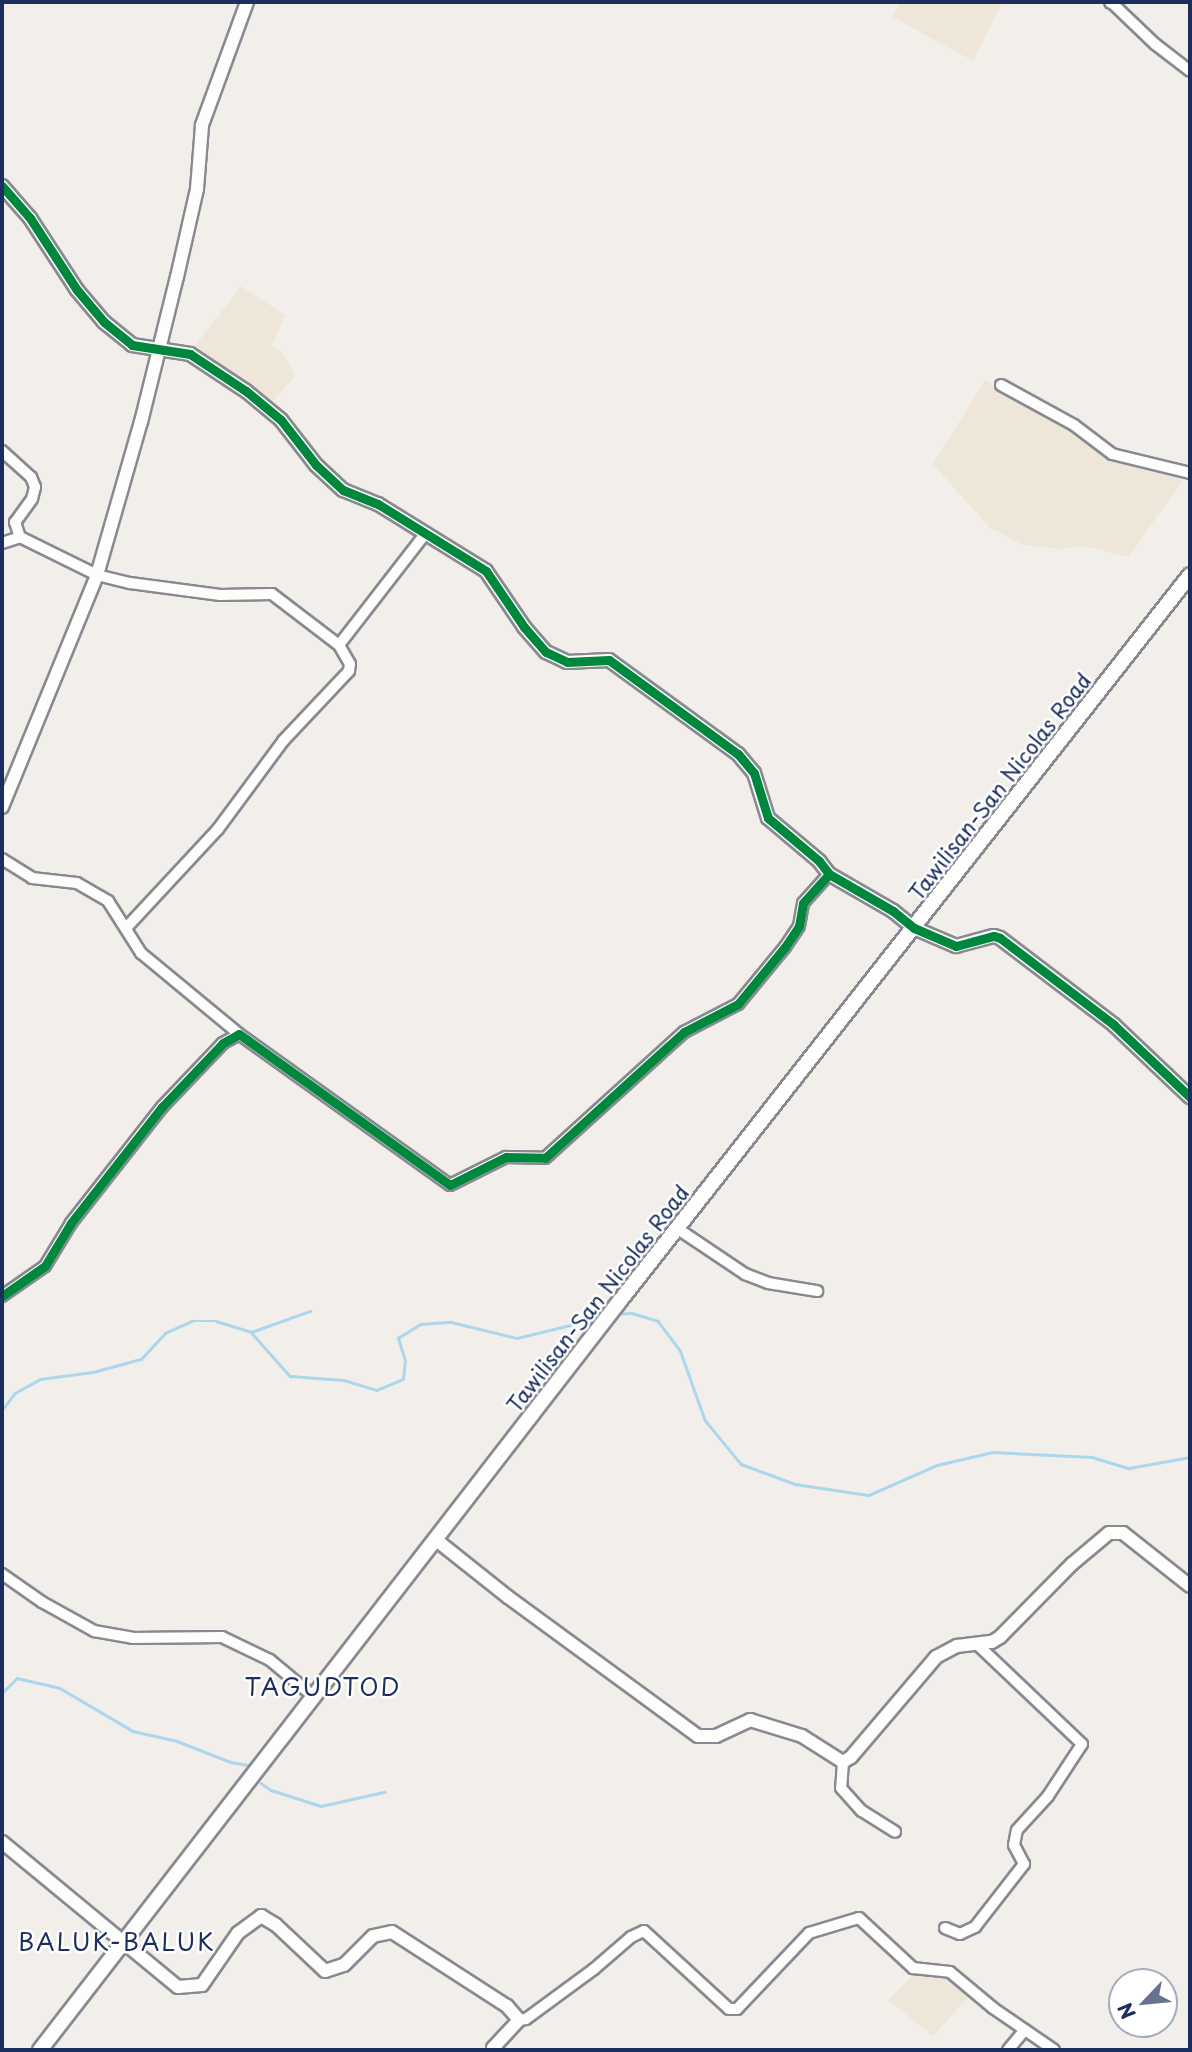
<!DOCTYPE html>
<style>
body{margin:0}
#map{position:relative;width:1192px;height:2052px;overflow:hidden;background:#f2efea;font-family:"Playpen Sans",sans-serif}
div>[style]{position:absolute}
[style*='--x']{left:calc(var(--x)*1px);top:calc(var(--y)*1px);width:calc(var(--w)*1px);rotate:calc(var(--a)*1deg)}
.built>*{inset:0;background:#eee6d8}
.stream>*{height:2.5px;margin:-1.25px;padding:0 1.25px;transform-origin:1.25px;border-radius:1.25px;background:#abd6ec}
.roads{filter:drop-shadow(2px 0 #888a91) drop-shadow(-2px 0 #888a91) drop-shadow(0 2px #888a91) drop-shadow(0 -2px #888a91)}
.minor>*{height:10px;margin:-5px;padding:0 5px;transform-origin:5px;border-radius:5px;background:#fdfdfc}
.tertiary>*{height:12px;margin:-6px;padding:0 6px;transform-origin:6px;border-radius:6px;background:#fdfdfc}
.secondary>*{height:14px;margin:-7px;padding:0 7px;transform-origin:7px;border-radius:7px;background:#fdfdfc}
.cycleway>*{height:9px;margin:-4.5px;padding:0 4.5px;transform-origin:4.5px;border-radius:4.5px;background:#00873e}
span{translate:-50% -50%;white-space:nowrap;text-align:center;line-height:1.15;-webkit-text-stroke:5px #fff;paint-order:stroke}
.street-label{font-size:21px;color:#1b2f5e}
.quarter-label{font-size:24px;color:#1b2f5e;letter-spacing:2px}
.frame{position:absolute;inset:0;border:4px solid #1b2f5e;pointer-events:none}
.north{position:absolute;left:1108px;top:1968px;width:70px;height:70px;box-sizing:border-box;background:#fff;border:2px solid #a4acbf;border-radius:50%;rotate:244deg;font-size:19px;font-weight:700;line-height:28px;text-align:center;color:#1b2f5e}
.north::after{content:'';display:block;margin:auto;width:24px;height:32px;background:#66728f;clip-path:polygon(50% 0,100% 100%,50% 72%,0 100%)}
</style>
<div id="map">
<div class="built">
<i style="clip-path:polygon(900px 2px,993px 2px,1001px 5px,973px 61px,893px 17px)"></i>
<i style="clip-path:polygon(241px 286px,285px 315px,272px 345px,286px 356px,295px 376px,272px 402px,192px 350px)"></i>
<i style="clip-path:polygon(985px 380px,1111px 456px,1186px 476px,1128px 557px,1084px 546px,1057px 549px,1021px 544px,989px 527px,933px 464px)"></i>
<i style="clip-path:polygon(915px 1973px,950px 1974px,972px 1993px,933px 2036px,888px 2000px)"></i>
</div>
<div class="stream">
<i style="--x:615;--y:1314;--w:17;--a:-3"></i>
<i style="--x:632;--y:1313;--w:27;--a:17"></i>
<i style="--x:658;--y:1321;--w:36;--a:53"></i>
<i style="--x:680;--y:1350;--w:74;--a:70.3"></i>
<i style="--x:705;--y:1420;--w:57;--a:50.7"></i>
<i style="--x:741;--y:1464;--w:58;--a:20.3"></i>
<i style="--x:795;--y:1484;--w:75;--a:8.5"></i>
<i style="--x:869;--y:1495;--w:74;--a:-23.8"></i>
<i style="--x:937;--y:1465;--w:57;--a:-13.1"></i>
<i style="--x:993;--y:1452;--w:99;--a:2.9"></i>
<i style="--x:1092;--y:1457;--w:39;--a:17"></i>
<i style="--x:1129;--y:1468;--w:62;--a:-10.2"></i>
<i style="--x:251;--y:1332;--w:63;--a:-19.6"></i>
<i style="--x:2;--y:1410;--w:21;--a:-53"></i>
<i style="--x:15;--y:1393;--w:29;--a:-29"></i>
<i style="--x:40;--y:1379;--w:53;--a:-7.5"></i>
<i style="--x:93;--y:1372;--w:50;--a:-15.2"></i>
<i style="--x:141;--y:1359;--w:35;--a:-47"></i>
<i style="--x:165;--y:1333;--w:30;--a:-24"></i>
<i style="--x:192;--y:1321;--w:24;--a:0"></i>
<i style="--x:216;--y:1321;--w:37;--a:17"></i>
<i style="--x:251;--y:1332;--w:59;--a:48.4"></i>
<i style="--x:290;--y:1376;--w:54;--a:4.2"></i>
<i style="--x:344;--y:1380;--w:34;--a:17"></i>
<i style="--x:377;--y:1390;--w:28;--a:-23"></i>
<i style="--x:403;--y:1379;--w:18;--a:-84"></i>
<i style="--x:405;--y:1361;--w:24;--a:-107"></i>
<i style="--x:398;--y:1338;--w:26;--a:-32"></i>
<i style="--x:420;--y:1324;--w:31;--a:-4"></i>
<i style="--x:451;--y:1322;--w:68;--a:13.6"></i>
<i style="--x:517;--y:1338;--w:84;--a:-13.7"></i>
<i style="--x:2;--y:1693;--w:21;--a:-45"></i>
<i style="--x:17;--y:1678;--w:44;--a:13.1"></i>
<i style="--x:60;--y:1688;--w:85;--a:30.5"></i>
<i style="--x:133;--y:1731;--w:45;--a:12.8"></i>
<i style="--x:177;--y:1741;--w:58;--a:21.3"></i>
<i style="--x:231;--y:1762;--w:17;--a:10"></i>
<i style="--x:261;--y:1783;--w:12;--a:35"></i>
<i style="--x:271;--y:1790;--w:52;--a:17.7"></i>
<i style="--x:321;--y:1806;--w:65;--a:-12.5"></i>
</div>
<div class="roads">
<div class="minor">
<i style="--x:1111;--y:2;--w:61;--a:43.7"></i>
<i style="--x:1155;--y:44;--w:44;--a:37.6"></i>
<i style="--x:1001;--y:385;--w:83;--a:28.7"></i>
<i style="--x:1074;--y:425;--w:48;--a:37.3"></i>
<i style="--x:1112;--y:454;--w:80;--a:13.7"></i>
<i style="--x:2;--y:451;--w:39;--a:42"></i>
<i style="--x:31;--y:477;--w:11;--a:68"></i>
<i style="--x:35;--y:487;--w:12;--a:104"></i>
<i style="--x:32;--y:499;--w:29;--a:126"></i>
<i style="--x:15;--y:522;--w:16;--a:72"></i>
<i style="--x:2;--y:543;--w:19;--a:-18"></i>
<i style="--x:20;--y:537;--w:86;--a:26.3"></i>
<i style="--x:97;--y:575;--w:34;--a:14"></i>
<i style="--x:130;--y:583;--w:91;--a:7.6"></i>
<i style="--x:220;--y:595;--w:52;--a:-1.1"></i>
<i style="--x:272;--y:594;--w:84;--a:37.3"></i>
<i style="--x:339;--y:645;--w:142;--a:-52.2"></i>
<i style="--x:2;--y:859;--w:36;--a:32"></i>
<i style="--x:32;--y:878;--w:45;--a:6.3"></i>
<i style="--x:77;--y:883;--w:36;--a:30"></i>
<i style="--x:108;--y:901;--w:62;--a:57.6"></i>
<i style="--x:141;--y:953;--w:127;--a:39.6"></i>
<i style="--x:126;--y:928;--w:135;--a:-47.1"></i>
<i style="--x:218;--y:829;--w:109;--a:-53.5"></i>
<i style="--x:283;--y:741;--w:96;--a:-46.7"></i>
<i style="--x:349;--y:671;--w:7;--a:-82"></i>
<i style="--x:350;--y:664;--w:22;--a:-120"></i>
<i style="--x:678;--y:1229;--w:81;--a:33.9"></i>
<i style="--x:745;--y:1274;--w:25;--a:21"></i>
<i style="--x:768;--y:1283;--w:50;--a:9.3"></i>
<i style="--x:2;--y:1296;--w:52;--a:-34.9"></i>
<i style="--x:45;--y:1266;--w:50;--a:-58.8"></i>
<i style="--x:71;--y:1223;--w:147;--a:-51.9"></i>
<i style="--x:162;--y:1107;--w:88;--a:-46.4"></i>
<i style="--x:223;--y:1043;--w:18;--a:-29"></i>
<i style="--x:239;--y:1034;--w:259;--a:35.6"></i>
<i style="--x:450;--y:1185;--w:63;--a:-26.6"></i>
<i style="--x:506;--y:1157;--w:39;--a:1"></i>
<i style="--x:545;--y:1158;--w:188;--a:-42.2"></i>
<i style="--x:684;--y:1032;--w:61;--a:-27.4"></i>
<i style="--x:738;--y:1004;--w:74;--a:-50.5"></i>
<i style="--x:785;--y:947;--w:25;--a:-56"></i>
<i style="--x:799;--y:926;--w:23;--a:-80"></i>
<i style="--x:803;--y:903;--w:39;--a:-48"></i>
<i style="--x:2;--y:1574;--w:49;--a:35"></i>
<i style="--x:42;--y:1602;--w:60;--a:29.1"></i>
<i style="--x:94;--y:1631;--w:39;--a:10"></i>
<i style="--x:132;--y:1638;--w:90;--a:-0.6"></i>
<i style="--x:222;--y:1637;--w:53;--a:25.6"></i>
<i style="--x:270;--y:1660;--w:56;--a:39.9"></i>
<i style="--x:843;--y:1762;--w:26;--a:94"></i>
<i style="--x:841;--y:1788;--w:31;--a:48"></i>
<i style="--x:862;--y:1811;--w:39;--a:32"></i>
<i style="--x:945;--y:1928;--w:16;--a:22"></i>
<i style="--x:960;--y:1934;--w:17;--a:-25"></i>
<i style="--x:975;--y:1927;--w:80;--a:-52.1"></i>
<i style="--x:1024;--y:1864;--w:21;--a:-118"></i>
<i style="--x:1014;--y:1845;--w:15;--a:-79"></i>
<i style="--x:1017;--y:1830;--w:46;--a:-47.6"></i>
<i style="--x:1048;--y:1796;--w:62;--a:-56.8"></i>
<i style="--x:1082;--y:1744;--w:145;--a:-136.4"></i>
<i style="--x:519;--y:2020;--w:7;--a:-8"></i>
<i style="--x:526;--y:2019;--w:84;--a:-36.3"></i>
<i style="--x:594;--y:1969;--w:49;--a:-40.9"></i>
<i style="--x:631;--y:1937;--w:14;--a:-25"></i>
<i style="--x:644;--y:1931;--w:115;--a:42.5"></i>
<i style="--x:729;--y:2009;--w:8;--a:0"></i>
<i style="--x:737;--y:2009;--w:105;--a:-46.5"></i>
<i style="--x:809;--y:1933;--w:52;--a:-16.7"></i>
<i style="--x:859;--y:1918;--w:74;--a:42.8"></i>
<i style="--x:913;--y:1968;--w:37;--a:6"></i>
<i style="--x:950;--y:1972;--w:56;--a:39.9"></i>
<i style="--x:993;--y:2008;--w:74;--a:34.5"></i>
<i style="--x:1008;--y:2050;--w:26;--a:-50"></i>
</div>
<div class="tertiary">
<i style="--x:1111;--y:2;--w:1;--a:0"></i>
<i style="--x:2;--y:186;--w:43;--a:48.8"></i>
<i style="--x:30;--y:218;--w:86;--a:56.9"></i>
<i style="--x:77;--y:290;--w:42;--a:49.8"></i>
<i style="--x:104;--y:322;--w:36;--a:39"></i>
<i style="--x:132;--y:345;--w:59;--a:8.8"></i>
<i style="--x:190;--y:354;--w:67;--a:33.5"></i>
<i style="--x:246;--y:391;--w:45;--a:39.6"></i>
<i style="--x:281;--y:420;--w:57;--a:52.1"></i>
<i style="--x:316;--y:465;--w:37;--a:43"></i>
<i style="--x:343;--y:490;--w:38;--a:22"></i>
<i style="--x:378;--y:504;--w:127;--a:31.8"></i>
<i style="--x:486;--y:571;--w:68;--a:55.8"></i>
<i style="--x:524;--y:627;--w:33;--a:49"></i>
<i style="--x:546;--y:652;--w:23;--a:25"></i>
<i style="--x:567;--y:662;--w:42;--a:-2.7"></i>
<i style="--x:609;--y:660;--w:160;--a:36.1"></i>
<i style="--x:738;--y:754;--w:25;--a:50"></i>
<i style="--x:754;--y:773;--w:47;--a:72.7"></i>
<i style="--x:768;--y:818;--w:67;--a:40.1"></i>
<i style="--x:819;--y:861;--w:16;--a:52"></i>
<i style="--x:829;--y:874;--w:74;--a:30"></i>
<i style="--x:893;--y:911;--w:27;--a:39"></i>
<i style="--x:914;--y:928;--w:46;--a:23.2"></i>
<i style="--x:956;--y:946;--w:39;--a:-15"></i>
<i style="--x:994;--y:936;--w:6;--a:18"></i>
<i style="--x:1000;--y:938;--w:143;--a:37.3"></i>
<i style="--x:1114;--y:1025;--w:105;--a:43.5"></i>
<i style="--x:2;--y:807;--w:251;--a:-67.7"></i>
<i style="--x:97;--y:575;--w:159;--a:-74"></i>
<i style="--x:141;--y:422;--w:149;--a:-76.1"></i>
<i style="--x:177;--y:277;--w:90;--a:-77.2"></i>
<i style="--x:197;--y:189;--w:64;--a:-85.5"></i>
<i style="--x:202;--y:125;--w:131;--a:-69.9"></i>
<i style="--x:435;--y:1539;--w:93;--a:38.5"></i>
<i style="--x:508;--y:1597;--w:235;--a:36.2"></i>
<i style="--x:698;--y:1736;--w:18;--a:0"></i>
<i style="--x:716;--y:1736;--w:38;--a:-25"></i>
<i style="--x:750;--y:1720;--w:54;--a:17.1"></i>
<i style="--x:802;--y:1736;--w:49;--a:32.4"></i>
<i style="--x:843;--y:1762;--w:9;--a:-32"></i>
<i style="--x:851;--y:1757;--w:131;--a:-49.6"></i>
<i style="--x:936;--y:1657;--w:24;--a:-28"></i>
<i style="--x:957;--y:1646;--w:35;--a:-7"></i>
<i style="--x:992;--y:1642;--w:9;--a:-32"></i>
<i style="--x:1000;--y:1637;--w:103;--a:-45.4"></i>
<i style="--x:1072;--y:1564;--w:48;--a:-40"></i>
<i style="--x:1109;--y:1533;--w:14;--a:0"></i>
<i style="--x:1123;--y:1533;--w:85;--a:38.3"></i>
<i style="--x:2;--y:1842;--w:228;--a:39.5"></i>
<i style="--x:178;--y:1987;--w:24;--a:-5"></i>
<i style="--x:202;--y:1985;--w:63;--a:-55.3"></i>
<i style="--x:238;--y:1933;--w:29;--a:-36"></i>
<i style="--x:261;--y:1916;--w:17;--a:31"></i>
<i style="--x:276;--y:1925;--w:67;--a:43.2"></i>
<i style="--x:325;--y:1971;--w:20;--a:-18"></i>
<i style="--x:344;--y:1965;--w:41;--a:-45"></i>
<i style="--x:373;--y:1936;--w:19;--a:-12"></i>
<i style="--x:392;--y:1932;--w:137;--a:32.8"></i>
<i style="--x:507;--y:2006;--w:18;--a:49"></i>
<i style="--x:519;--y:2020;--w:38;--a:133"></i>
<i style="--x:493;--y:2048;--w:4;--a:34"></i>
</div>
<div class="secondary">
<i style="--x:40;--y:2050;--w:946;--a:-52.26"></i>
<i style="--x:619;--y:1302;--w:924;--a:-51.85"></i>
</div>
</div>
<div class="cycleway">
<i style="--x:2;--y:186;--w:43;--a:48.8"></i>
<i style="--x:30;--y:218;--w:86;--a:56.9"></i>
<i style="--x:77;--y:290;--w:42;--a:49.8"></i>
<i style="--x:104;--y:322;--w:36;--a:39"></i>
<i style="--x:132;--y:345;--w:59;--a:8.8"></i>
<i style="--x:190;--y:354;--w:67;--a:33.5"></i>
<i style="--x:246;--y:391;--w:45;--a:39.6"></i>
<i style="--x:281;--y:420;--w:57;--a:52.1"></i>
<i style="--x:316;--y:465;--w:37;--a:43"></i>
<i style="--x:343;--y:490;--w:38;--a:22"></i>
<i style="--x:378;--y:504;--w:127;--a:31.8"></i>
<i style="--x:486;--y:571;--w:68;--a:55.8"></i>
<i style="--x:524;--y:627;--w:33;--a:49"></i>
<i style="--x:546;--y:652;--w:23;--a:25"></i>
<i style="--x:567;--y:662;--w:42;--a:-2.7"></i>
<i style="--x:609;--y:660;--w:160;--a:36.1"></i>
<i style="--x:738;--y:754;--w:25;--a:50"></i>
<i style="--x:754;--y:773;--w:47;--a:72.7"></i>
<i style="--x:768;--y:818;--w:67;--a:40.1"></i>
<i style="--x:819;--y:861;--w:16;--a:52"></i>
<i style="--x:829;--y:874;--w:74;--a:30"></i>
<i style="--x:893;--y:911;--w:27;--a:39"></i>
<i style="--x:914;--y:928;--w:46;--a:23.2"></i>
<i style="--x:956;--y:946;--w:39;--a:-15"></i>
<i style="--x:994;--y:936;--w:6;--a:18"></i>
<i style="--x:1000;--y:938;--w:143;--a:37.3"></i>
<i style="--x:1114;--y:1025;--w:105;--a:43.5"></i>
<i style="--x:2;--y:1296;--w:52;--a:-34.9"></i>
<i style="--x:45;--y:1266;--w:50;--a:-58.8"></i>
<i style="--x:71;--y:1223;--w:147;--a:-51.9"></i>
<i style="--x:162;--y:1107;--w:88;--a:-46.4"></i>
<i style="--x:223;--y:1043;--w:18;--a:-29"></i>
<i style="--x:239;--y:1034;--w:259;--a:35.6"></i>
<i style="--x:450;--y:1185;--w:63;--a:-26.6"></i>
<i style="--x:506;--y:1157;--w:39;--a:1"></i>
<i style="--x:545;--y:1158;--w:188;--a:-42.2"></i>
<i style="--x:684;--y:1032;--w:61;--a:-27.4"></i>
<i style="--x:738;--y:1004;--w:74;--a:-50.5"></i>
<i style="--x:785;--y:947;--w:25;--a:-56"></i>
<i style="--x:799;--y:926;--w:23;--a:-80"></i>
<i style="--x:803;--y:903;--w:39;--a:-48"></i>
</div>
<div class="street-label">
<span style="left:999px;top:786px;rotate:-52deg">Tawilisan-San Nicolas Road</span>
<span style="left:597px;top:1298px;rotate:-52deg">Tawilisan-San Nicolas Road</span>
</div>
<div class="quarter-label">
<span style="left:323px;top:1687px">TAGUDTOD</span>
<span style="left:117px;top:1942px">BALUK-BALUK</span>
</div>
<div class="frame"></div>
<div class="north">N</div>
</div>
